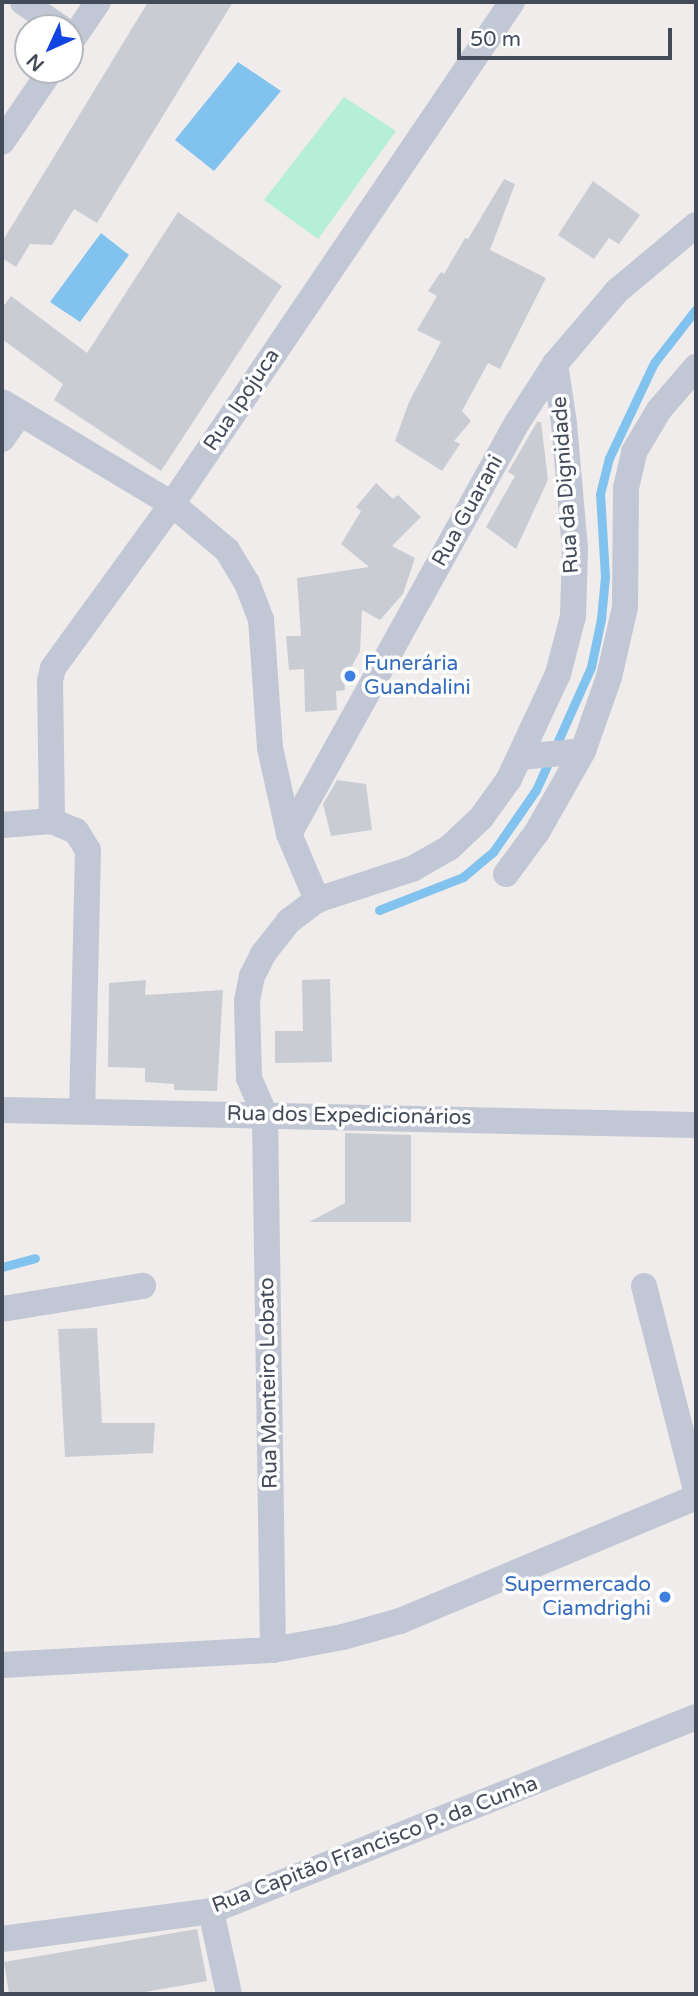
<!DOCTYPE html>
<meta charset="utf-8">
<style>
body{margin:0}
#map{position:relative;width:698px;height:1996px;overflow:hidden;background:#efeceb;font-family:"Varela Round",sans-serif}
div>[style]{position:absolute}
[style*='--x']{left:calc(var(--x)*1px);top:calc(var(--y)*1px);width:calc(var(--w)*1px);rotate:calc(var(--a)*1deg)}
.green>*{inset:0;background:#b6efd7}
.water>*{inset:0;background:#81c2ee}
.stream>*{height:9px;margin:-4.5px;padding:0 4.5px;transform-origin:4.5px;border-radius:4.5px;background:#81c2ee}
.building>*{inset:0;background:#caccd4}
.minor>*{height:26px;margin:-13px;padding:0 13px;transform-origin:13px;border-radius:13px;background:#c1c7d4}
.dots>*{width:19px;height:19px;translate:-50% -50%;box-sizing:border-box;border:4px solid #fff;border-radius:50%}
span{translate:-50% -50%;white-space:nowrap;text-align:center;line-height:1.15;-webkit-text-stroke:7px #fff;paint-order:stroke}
.street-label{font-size:21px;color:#434b59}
.shop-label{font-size:21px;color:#366cbe}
.left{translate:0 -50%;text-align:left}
.right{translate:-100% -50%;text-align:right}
.frame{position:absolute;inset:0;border:4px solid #434b59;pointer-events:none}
.north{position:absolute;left:14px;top:14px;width:70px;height:70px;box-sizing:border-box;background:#fff;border:2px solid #b4b7bd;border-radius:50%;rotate:225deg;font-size:19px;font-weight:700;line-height:28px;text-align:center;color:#434b59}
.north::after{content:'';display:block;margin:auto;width:24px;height:32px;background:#1244e2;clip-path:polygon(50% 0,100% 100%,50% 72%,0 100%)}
.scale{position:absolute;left:457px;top:28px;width:215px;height:32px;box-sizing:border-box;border:4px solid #434b59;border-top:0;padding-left:9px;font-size:21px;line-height:24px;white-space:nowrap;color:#434b59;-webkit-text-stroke:5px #fff;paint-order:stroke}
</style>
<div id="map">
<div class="green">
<i style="clip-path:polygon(344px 97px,396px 131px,318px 239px,264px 200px)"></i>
</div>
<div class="water">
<i style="clip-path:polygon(238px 62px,281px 91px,214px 171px,175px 140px)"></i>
<i style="clip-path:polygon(101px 233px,129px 255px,80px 322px,50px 302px)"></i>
</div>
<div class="stream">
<i style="--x:379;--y:910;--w:90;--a:-21.4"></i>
<i style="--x:463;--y:877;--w:39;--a:-40"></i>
<i style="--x:493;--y:852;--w:75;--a:-55.3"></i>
<i style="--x:536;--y:790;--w:135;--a:-65.9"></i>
<i style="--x:591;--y:667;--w:49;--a:-78.2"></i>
<i style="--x:601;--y:619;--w:42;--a:-84.6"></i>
<i style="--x:605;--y:577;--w:83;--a:-93.4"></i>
<i style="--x:600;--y:494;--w:37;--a:-76"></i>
<i style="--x:609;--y:458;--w:105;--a:-64.7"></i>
<i style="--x:654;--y:363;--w:68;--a:-52.1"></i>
<i style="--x:2;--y:1267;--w:34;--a:-15"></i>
</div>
<div class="building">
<i style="clip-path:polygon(148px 2px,233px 2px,97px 223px,74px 209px,52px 245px,30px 244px,16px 267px,2px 258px,2px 242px)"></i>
<i style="clip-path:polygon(504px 179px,515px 184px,490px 250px,546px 278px,500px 369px,488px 363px,462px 411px,471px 421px,454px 441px,460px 444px,442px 471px,395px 441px,409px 402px,441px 342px,417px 330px,437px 296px,428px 291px,441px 272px,444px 274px,465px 238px,468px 239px)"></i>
<i style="clip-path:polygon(593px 181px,640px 215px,619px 244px,609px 238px,594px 259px,558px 235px)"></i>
<i style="clip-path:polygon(178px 212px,282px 286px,161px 471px,54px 400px,63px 384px,2px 339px,2px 308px,11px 296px,87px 353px)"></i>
<i style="clip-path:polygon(537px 422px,541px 422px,548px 480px,516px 549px,486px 527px,515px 476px,508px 472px)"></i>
<i style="clip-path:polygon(376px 483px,393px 499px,398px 495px,421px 517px,392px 546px,415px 558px,403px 594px,380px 620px,362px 610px,360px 651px,344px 681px,345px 690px,336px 691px,337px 710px,305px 712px,304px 669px,289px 670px,286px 636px,301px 636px,297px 578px,369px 567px,341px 544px,361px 511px,356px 507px)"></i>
<i style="clip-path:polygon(337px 780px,366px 784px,372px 830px,331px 836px,323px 804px)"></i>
<i style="clip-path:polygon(330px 979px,332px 1062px,275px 1063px,275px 1031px,303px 1031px,302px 980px)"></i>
<i style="clip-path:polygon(146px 980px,145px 995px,223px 990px,217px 1091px,174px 1090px,174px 1084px,145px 1082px,145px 1068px,108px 1067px,109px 983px)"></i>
<i style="clip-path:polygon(345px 1133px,411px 1135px,411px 1222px,309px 1222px,345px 1203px)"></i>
<i style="clip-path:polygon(97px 1328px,102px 1423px,155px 1423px,153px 1453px,65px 1457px,58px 1329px)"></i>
<i style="clip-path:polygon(197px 1929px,207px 1981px,134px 1994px,9px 1994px,4px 1962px)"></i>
</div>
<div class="minor">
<i style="--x:23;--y:2;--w:46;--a:34.4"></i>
<i style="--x:70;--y:43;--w:50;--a:-55.7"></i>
<i style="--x:2;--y:142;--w:87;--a:-55.8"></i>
<i style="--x:2;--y:402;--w:198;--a:31"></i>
<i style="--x:172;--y:504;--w:72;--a:39.9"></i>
<i style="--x:227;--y:550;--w:39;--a:59"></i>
<i style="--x:247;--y:583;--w:39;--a:69"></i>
<i style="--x:261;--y:619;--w:129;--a:86"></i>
<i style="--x:270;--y:748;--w:88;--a:77.5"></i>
<i style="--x:289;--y:834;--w:72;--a:67"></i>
<i style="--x:2;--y:439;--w:32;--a:-55"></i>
<i style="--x:520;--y:757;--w:63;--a:-5.4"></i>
<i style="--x:52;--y:821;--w:140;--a:-90.8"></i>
<i style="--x:50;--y:681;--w:13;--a:-77"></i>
<i style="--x:53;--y:668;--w:203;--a:-54"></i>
<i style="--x:172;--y:504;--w:606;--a:-55.89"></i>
<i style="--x:2;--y:825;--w:50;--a:-4.6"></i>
<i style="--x:52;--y:821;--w:26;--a:23"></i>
<i style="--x:76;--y:831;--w:22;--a:58"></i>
<i style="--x:88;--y:850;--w:260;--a:91.3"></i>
<i style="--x:289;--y:834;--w:470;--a:-61"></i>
<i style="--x:517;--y:423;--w:70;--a:-57.2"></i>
<i style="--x:555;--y:364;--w:96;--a:-49.7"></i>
<i style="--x:617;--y:291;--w:103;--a:-39.9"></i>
<i style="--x:506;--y:874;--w:52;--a:-53.6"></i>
<i style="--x:537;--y:832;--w:93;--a:-60.4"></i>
<i style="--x:583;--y:751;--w:78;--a:-70.6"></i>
<i style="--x:609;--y:677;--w:72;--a:-77.1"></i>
<i style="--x:625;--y:607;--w:119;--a:-89.5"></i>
<i style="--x:626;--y:488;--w:37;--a:-77"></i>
<i style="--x:634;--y:452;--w:49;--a:-59.2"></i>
<i style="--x:659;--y:410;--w:57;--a:-49.3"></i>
<i style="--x:2;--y:1110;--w:694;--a:1.24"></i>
<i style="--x:644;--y:1286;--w:211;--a:75.7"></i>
<i style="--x:2;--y:1309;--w:143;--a:-9.3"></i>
<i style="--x:273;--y:1650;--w:535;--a:-90.86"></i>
<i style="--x:265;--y:1115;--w:40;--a:-113.4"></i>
<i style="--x:249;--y:1078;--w:77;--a:-91.5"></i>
<i style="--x:247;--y:1001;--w:25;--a:-79"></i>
<i style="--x:252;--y:976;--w:25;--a:-63"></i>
<i style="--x:263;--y:954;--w:42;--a:-51.8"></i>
<i style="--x:289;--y:921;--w:35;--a:-37"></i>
<i style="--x:317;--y:900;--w:100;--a:-18.1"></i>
<i style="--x:412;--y:869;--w:43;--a:-29.6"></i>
<i style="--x:449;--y:848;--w:44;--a:-43.2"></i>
<i style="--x:481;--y:818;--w:48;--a:-54.3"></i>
<i style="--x:509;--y:779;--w:116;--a:-65"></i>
<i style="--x:558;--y:674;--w:60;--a:-75.5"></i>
<i style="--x:573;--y:616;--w:67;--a:-88.3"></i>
<i style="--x:575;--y:549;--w:126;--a:-95"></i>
<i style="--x:564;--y:423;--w:60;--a:-98.7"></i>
<i style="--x:2;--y:1665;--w:271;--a:-3.2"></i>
<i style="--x:273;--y:1650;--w:71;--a:-10.5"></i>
<i style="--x:343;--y:1637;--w:59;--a:-15.7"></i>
<i style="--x:400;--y:1621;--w:321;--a:-22.7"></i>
<i style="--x:211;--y:1911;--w:85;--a:77.8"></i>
<i style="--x:2;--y:1939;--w:211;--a:-7.6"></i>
<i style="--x:211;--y:1911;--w:522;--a:-21.8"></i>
</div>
<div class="dots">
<i style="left:350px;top:676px;background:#3f7fe0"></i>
<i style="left:665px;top:1597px;background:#3f7fe0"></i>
</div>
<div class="street-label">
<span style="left:242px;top:400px;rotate:-56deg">Rua Ipojuca</span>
<span style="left:566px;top:485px;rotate:-94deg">Rua da Dignidade</span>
<span style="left:468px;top:511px;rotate:-61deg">Rua Guarani</span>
<span style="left:349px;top:1116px;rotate:1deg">Rua dos Expedicionários</span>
<span style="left:269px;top:1383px;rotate:-91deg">Rua Monteiro Lobato</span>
<span style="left:375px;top:1845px;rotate:-21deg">Rua Capitão Francisco P. da Cunha</span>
</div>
<div class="shop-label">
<span class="left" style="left:364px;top:676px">Funerária<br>Guandalini</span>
<span class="right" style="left:651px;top:1597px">Supermercado<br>Ciamdrighi</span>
</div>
<div class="frame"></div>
<div class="north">N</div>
<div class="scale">50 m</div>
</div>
